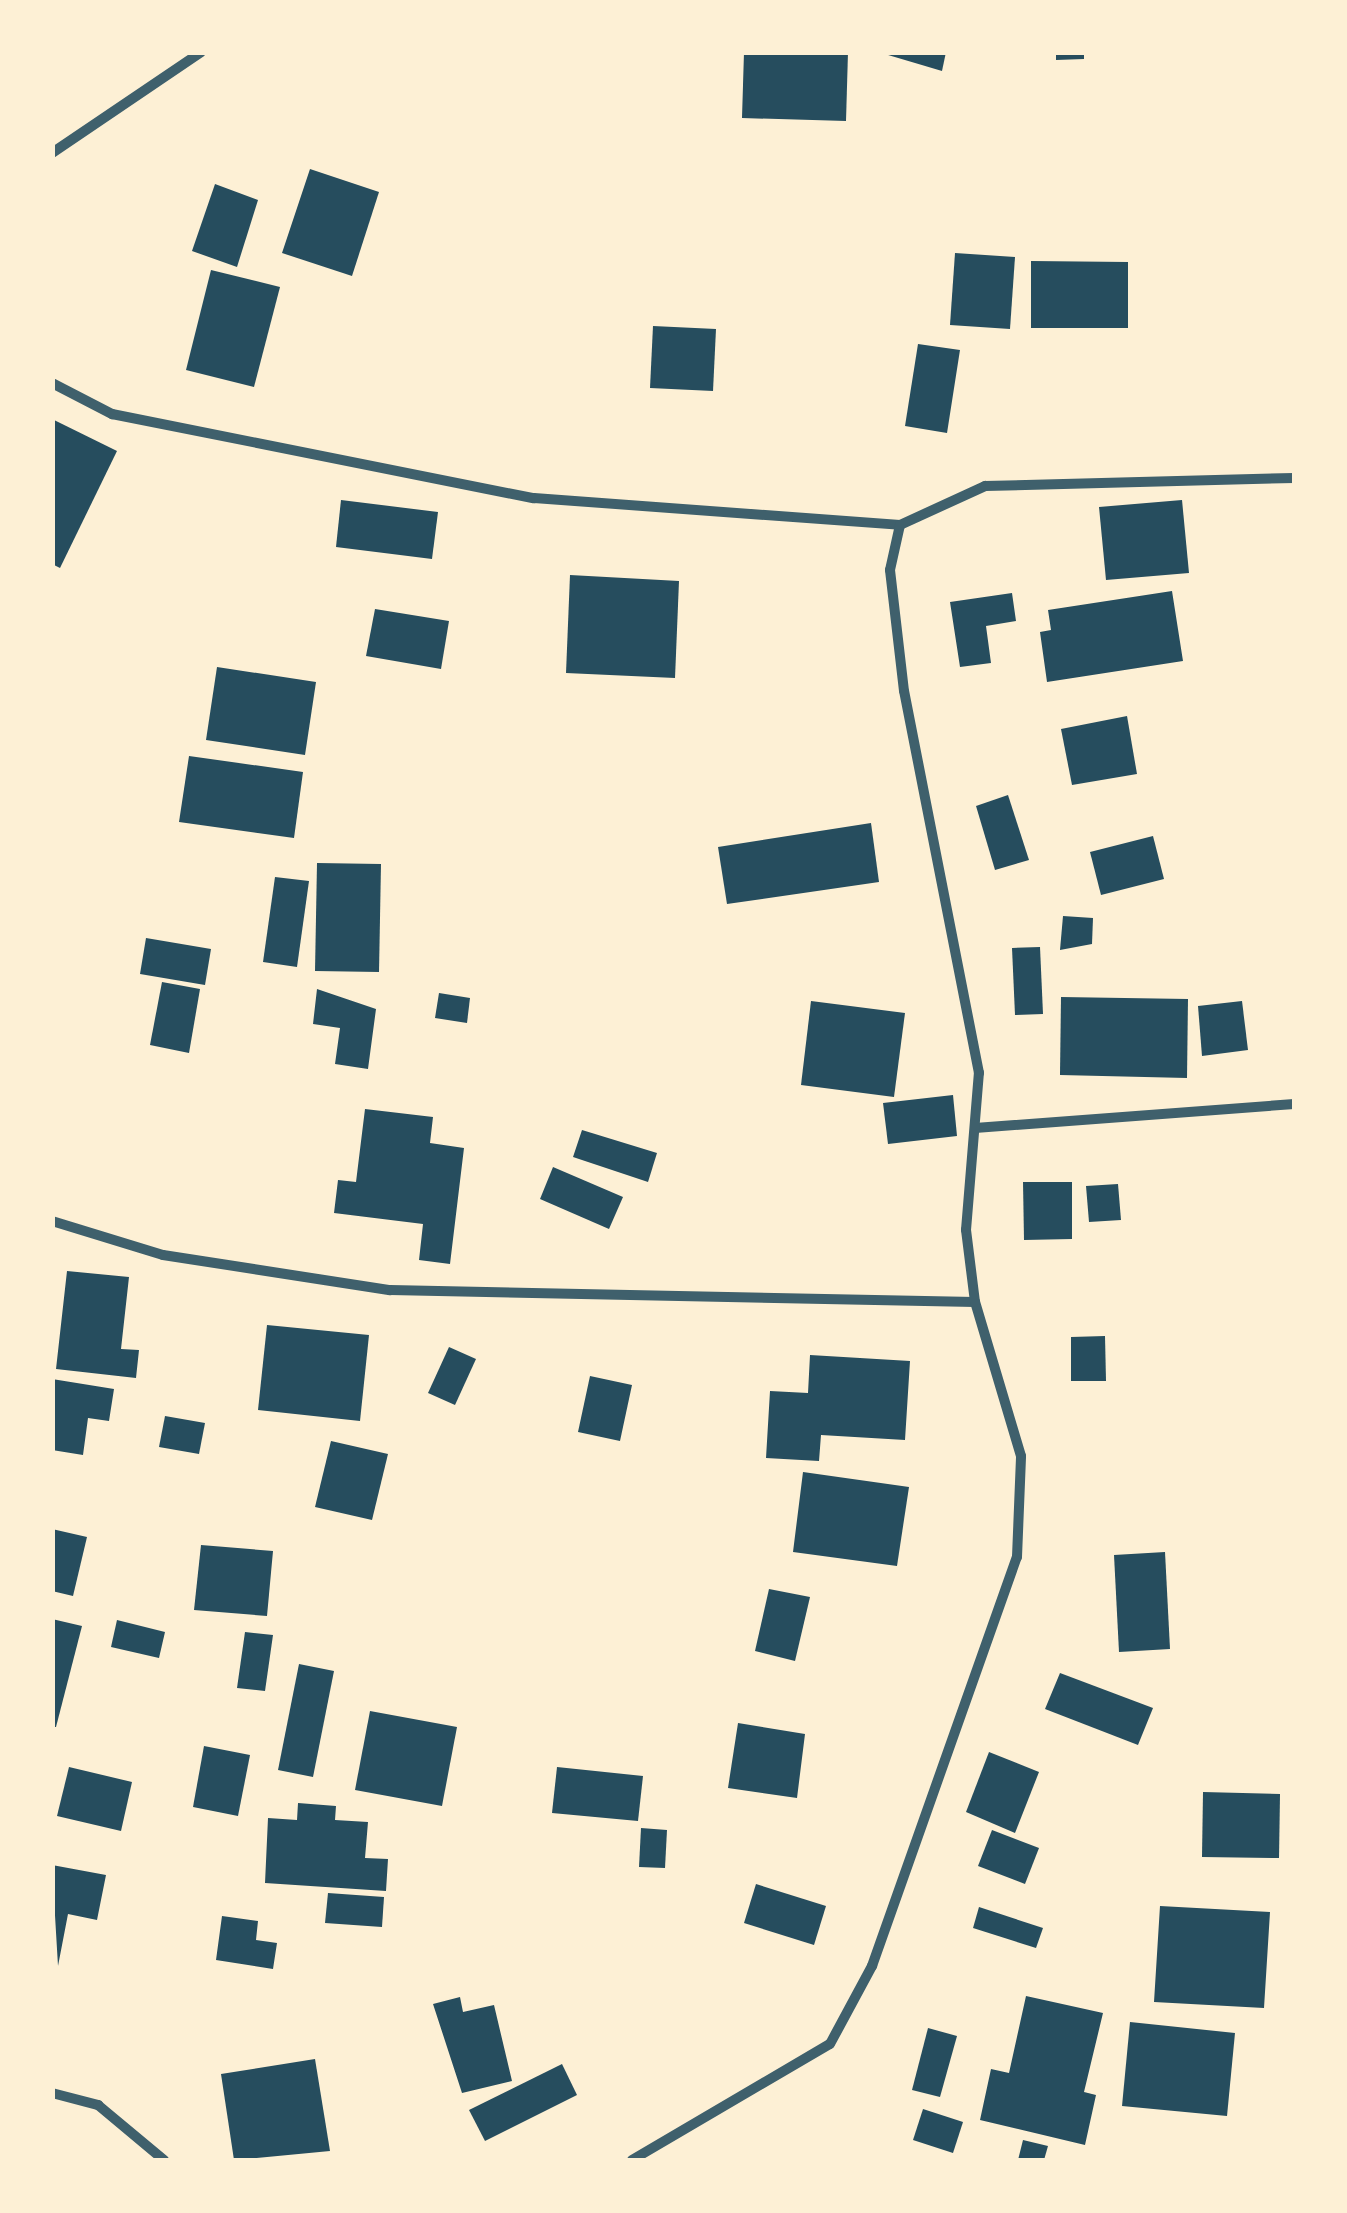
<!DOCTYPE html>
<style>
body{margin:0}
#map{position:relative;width:1347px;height:2213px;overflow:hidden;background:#fdf0d5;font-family:"DM Sans",sans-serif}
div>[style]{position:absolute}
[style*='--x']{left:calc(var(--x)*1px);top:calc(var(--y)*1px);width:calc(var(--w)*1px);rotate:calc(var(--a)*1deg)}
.building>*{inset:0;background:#264d5e}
.minor>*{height:10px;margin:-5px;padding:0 5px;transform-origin:5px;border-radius:5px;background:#3f606c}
span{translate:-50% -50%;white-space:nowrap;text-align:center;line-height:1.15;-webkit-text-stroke:8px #fdf0d5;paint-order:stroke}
.frame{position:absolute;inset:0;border:55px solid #fdf0d5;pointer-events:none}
</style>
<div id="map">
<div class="building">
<i style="clip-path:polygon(744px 52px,848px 52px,846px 121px,742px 118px)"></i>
<i style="clip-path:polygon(878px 52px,946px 52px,942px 71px)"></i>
<i style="clip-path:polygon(1056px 52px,1084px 52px,1084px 59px,1056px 60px)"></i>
<i style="clip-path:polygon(310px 169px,379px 192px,352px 276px,282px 253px)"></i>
<i style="clip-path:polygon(215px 184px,258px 200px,237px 267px,192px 251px)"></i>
<i style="clip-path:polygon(955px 253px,1015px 257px,1010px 329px,950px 325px)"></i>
<i style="clip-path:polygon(1031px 261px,1128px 262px,1128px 328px,1031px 328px)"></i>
<i style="clip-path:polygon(211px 270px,280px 287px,254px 387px,186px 370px)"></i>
<i style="clip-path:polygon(653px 326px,716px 329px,713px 391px,650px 388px)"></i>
<i style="clip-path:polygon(918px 344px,960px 350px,947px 433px,905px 426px)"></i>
<i style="clip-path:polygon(52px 419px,117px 451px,60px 568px,52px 564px)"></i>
<i style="clip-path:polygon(341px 500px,438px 512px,432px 559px,336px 547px)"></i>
<i style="clip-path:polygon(1182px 500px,1189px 573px,1106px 580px,1099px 507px)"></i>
<i style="clip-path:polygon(570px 575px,679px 581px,675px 678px,566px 673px)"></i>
<i style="clip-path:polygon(1172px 591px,1183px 661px,1047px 682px,1040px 632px,1051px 630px,1048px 610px)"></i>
<i style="clip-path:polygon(1012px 593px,1016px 621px,986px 626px,991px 663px,960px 667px,950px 602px)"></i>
<i style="clip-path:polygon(375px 609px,449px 621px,441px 669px,366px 656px)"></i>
<i style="clip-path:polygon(217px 667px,316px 682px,305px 755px,206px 740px)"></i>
<i style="clip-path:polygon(1127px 716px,1137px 774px,1072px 785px,1061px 729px)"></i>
<i style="clip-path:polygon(189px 756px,303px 772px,294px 838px,179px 822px)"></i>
<i style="clip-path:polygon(1008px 795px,1029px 860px,995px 870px,976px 806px)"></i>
<i style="clip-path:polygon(871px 823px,879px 882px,727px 904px,718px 847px)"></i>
<i style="clip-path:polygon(1153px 836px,1164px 879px,1101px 895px,1090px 852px)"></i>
<i style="clip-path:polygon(317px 863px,381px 864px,379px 972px,315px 971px)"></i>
<i style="clip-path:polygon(275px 877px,309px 881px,297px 967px,263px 962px)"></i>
<i style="clip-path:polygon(1063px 916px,1093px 918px,1092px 944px,1060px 950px)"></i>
<i style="clip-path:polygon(146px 938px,211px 949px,205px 985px,140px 974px)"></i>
<i style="clip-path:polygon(1040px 947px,1043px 1014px,1015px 1015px,1012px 948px)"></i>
<i style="clip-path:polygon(162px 982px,200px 989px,189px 1053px,150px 1045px)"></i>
<i style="clip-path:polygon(317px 989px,376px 1009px,368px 1069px,335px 1064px,340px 1028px,313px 1024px)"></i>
<i style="clip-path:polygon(439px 993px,470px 998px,467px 1023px,435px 1018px)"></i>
<i style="clip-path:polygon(1061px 997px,1188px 999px,1187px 1078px,1060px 1075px)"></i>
<i style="clip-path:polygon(811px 1001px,905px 1013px,894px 1097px,801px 1085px)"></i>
<i style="clip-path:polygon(1242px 1001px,1248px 1050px,1202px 1056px,1198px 1006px)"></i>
<i style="clip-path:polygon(953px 1095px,957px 1136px,888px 1144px,883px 1103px)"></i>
<i style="clip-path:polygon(365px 1109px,433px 1117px,430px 1143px,464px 1148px,450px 1264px,419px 1260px,423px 1224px,334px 1213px,338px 1180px,356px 1182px)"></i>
<i style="clip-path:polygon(582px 1130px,657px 1153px,648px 1182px,573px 1157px)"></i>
<i style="clip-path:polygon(553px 1167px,623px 1197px,609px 1229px,540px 1199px)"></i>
<i style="clip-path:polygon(1023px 1182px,1072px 1182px,1072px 1239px,1024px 1240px)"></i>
<i style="clip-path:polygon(1118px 1184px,1121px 1220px,1089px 1222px,1086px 1186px)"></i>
<i style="clip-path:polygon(67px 1271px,129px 1277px,121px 1349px,139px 1350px,136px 1378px,56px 1369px)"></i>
<i style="clip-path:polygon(267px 1325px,369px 1335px,360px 1421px,258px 1410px)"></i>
<i style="clip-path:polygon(1105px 1336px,1106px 1381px,1071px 1381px,1071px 1337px)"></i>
<i style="clip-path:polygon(449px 1347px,476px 1359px,455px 1405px,428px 1393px)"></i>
<i style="clip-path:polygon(810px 1355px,910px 1361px,905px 1440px,821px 1435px,819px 1461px,766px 1458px,770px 1391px,808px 1393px)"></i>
<i style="clip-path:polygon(590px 1376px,632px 1385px,620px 1441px,578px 1432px)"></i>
<i style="clip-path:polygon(52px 1379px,114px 1389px,109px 1421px,88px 1418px,83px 1455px,52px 1450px)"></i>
<i style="clip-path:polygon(165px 1416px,205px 1423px,199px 1454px,159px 1447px)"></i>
<i style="clip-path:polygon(331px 1441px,388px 1454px,372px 1520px,315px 1507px)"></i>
<i style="clip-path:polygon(803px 1472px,909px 1487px,897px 1566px,793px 1552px)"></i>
<i style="clip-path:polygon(52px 1529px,87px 1537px,73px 1596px,52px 1591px)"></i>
<i style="clip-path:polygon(201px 1545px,273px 1551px,267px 1616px,194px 1610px)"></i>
<i style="clip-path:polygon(1165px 1552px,1170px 1649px,1119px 1652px,1114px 1555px)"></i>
<i style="clip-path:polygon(769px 1589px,810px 1597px,795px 1661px,755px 1651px)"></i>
<i style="clip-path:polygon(52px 1619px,82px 1626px,56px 1727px,52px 1727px)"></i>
<i style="clip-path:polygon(117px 1620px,165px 1632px,159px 1658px,111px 1647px)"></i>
<i style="clip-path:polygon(245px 1632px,273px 1635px,265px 1691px,237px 1688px)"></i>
<i style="clip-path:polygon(299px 1664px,334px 1671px,313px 1777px,278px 1770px)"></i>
<i style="clip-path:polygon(1060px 1673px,1153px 1708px,1138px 1745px,1045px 1709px)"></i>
<i style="clip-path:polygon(370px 1711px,457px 1727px,442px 1806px,355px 1790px)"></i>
<i style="clip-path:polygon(738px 1723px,805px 1734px,797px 1798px,728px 1788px)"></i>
<i style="clip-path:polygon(204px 1746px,250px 1755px,238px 1816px,193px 1807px)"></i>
<i style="clip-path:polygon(989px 1752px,1039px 1772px,1015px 1833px,966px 1812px)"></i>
<i style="clip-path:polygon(69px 1767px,132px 1782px,121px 1831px,57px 1816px)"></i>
<i style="clip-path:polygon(557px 1767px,643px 1776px,638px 1821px,552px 1813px)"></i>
<i style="clip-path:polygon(1203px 1792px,1280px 1794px,1279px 1858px,1202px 1857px)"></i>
<i style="clip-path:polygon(298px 1803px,336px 1806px,335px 1820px,368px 1822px,365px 1858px,388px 1859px,386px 1891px,265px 1883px,268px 1818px,297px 1820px)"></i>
<i style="clip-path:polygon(641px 1828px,667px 1830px,665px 1868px,639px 1867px)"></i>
<i style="clip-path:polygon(992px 1830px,1039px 1848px,1025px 1884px,978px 1866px)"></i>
<i style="clip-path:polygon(52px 1865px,106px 1875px,97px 1920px,68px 1914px,58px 1966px)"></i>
<i style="clip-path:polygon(756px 1884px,826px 1906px,814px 1945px,744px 1923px)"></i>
<i style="clip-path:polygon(328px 1893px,384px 1897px,382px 1927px,325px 1923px)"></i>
<i style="clip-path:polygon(1160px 1906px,1270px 1912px,1264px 2008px,1154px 2002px)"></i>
<i style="clip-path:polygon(979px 1907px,1043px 1928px,1036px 1948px,973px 1928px)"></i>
<i style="clip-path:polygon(222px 1916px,258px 1921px,256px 1940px,277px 1943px,273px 1969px,216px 1960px)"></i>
<i style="clip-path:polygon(1026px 1996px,1103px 2013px,1084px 2092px,1096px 2095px,1085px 2145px,980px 2120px,991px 2069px,1009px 2073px)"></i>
<i style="clip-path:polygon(460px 1997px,463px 2012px,494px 2005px,512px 2081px,462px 2093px,433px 2004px)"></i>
<i style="clip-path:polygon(1130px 2022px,1235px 2033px,1227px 2116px,1122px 2106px)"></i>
<i style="clip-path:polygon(928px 2028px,957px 2036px,940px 2097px,912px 2090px)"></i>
<i style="clip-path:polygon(315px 2059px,330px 2151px,234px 2160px,221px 2074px)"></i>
<i style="clip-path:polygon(562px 2064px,577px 2095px,485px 2141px,469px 2110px)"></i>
<i style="clip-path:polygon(923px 2109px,963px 2122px,953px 2153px,913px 2140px)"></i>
<i style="clip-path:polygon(1023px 2140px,1048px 2146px,1044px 2160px,1018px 2160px)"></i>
</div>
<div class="minor">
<i style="--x:52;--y:153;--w:180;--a:-34.1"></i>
<i style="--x:52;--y:383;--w:68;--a:27.3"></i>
<i style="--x:112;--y:414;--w:430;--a:11.3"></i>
<i style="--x:534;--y:498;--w:367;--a:4.2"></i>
<i style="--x:975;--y:1128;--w:320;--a:-4.3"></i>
<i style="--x:52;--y:1221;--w:116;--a:17"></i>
<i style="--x:163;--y:1255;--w:230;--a:8.8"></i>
<i style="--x:390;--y:1290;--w:585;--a:1.18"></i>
<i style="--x:52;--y:2093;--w:48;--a:14.6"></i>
<i style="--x:98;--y:2105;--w:86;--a:39.8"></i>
<i style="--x:632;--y:2160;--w:229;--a:-30.4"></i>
<i style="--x:830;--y:2044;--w:89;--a:-61.7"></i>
<i style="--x:872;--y:1966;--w:434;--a:-70.5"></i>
<i style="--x:1017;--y:1557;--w:101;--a:-87.7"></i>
<i style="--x:1021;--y:1456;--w:161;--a:-106.6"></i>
<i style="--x:975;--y:1302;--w:73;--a:-97.1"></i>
<i style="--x:966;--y:1230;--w:158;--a:-85.3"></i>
<i style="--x:979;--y:1073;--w:389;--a:-101.1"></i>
<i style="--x:904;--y:691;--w:122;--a:-96.6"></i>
<i style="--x:890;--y:570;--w:46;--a:-77.5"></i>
<i style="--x:900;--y:525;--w:94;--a:-24.6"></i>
<i style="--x:985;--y:486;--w:309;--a:-1.5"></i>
</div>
<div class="frame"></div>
</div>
